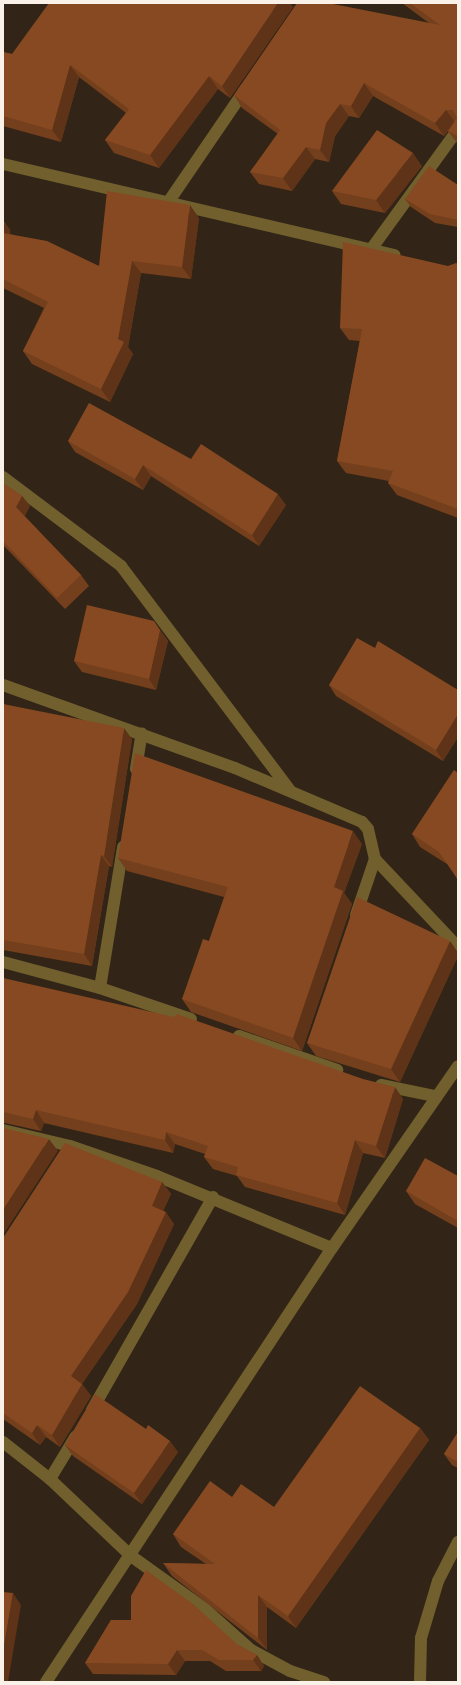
<!DOCTYPE html>
<style>
body{margin:0}
#map{position:relative;width:461px;height:1685px;overflow:hidden;background:#322517;font-family:Jost,sans-serif}
div>[style]{position:absolute}
[style*='--x']{left:calc(var(--x)*1px);top:calc(var(--y)*1px);width:calc(var(--w)*1px);rotate:calc(var(--a)*1deg)}
.minor>*{height:12px;margin:-6px;padding:0 6px;transform-origin:6px;border-radius:6px;background:#71602e}
.wall>*{inset:0;background:#743f1c}
.shaded-wall>*{inset:0;background:#5e3317}
.building>*{inset:0;background:#874921}
span{translate:-50% -50%;white-space:nowrap;text-align:center;line-height:1.15;-webkit-text-stroke:3.5px #281c0d;paint-order:stroke}
.frame{position:absolute;inset:0;border:4px solid #faf1e8;pointer-events:none}
</style>
<div id="map">
<div class="minor">
<i style="--x:3;--y:164;--w:402;--a:13.1"></i>
<i style="--x:169;--y:201;--w:137;--a:-55.7"></i>
<i style="--x:372;--y:248;--w:147;--a:-54.1"></i>
<i style="--x:3;--y:477;--w:148;--a:37"></i>
<i style="--x:121;--y:566;--w:279;--a:53"></i>
<i style="--x:3;--y:685;--w:246;--a:19.7"></i>
<i style="--x:235;--y:768;--w:138;--a:23"></i>
<i style="--x:362;--y:822;--w:9;--a:49"></i>
<i style="--x:368;--y:829;--w:31;--a:77"></i>
<i style="--x:375;--y:859;--w:121;--a:46.7"></i>
<i style="--x:136;--y:769;--w:36;--a:-81"></i>
<i style="--x:356;--y:915;--w:59;--a:-71.3"></i>
<i style="--x:3;--y:962;--w:100;--a:15"></i>
<i style="--x:100;--y:988;--w:96;--a:18.8"></i>
<i style="--x:100;--y:988;--w:143;--a:-80.7"></i>
<i style="--x:239;--y:1036;--w:104;--a:19.1"></i>
<i style="--x:381;--y:1085;--w:54;--a:11.7"></i>
<i style="--x:3;--y:1130;--w:69;--a:13.4"></i>
<i style="--x:70;--y:1146;--w:92;--a:19"></i>
<i style="--x:157;--y:1176;--w:189;--a:22.4"></i>
<i style="--x:92;--y:1410;--w:245;--a:-60.4"></i>
<i style="--x:3;--y:1442;--w:60;--a:38.2"></i>
<i style="--x:50;--y:1479;--w:112;--a:43.5"></i>
<i style="--x:131;--y:1556;--w:91;--a:35.6"></i>
<i style="--x:205;--y:1609;--w:62;--a:41.7"></i>
<i style="--x:251;--y:1650;--w:44;--a:28.3"></i>
<i style="--x:290;--y:1671;--w:36;--a:18"></i>
<i style="--x:50;--y:1479;--w:50;--a:-58.8"></i>
<i style="--x:46;--y:1682;--w:520;--a:-56.62"></i>
<i style="--x:332;--y:1248;--w:221;--a:-55.3"></i>
<i style="--x:420;--y:1682;--w:44;--a:-88.7"></i>
<i style="--x:421;--y:1638;--w:59;--a:-73.4"></i>
<i style="--x:438;--y:1581;--w:44;--a:-62.9"></i>
</div>
<div class="wall">
<i style="clip-path:polygon(402px 3px,458px 3px,458px 144px,457px 143px,448px 131px,449px 130px,444px 136px,373px 96px,359px 118px,349px 116px,335px 136px,329px 162px,315px 159px,292px 191px,259px 184px,250px 172px,278px 134px,242px 108px,234px 95px,429px 23px)"></i>
<i style="clip-path:polygon(293px 7px,230px 98px,218px 89px,159px 168px,114px 153px,105px 140px,126px 113px,79px 77px,61px 142px,3px 126px,3px 52px,12px 54px)"></i>
<i style="clip-path:polygon(422px 166px,385px 213px,341px 204px,332px 191px)"></i>
<i style="clip-path:polygon(458px 185px,458px 227px,435px 223px,411px 207px,405px 199px)"></i>
<i style="clip-path:polygon(199px 218px,191px 279px,141px 273px,128px 347px,133px 354px,110px 402px,32px 364px,23px 351px,44px 308px,3px 288px,3px 220px,10px 230px,10px 234px,99px 266px)"></i>
<i style="clip-path:polygon(458px 264px,458px 518px,397px 495px,388px 483px,389px 481px,346px 473px,337px 461px,360px 341px,349px 340px,340px 328px,448px 266px)"></i>
<i style="clip-path:polygon(68px 441px,191px 459px,286px 505px,259px 546px,151px 476px,143px 490px,75px 452px)"></i>
<i style="clip-path:polygon(3px 483px,22px 496px,30px 506px,24px 516px,81px 575px,89px 586px,65px 609px,3px 545px)"></i>
<i style="clip-path:polygon(160px 630px,168px 641px,156px 690px,82px 672px,74px 661px)"></i>
<i style="clip-path:polygon(375px 648px,458px 690px,458px 737px,443px 761px,336px 696px,329px 685px)"></i>
<i style="clip-path:polygon(3px 704px,132px 739px,112px 867px,109px 866px,92px 966px,3px 950px)"></i>
<i style="clip-path:polygon(454px 770px,447px 864px,420px 847px,412px 834px)"></i>
<i style="clip-path:polygon(362px 844px,344px 893px,352px 904px,302px 1051px,191px 1012px,182px 999px,209px 941px,224px 897px,127px 871px,118px 858px)"></i>
<i style="clip-path:polygon(450px 941px,458px 953px,458px 956px,400px 1082px,316px 1056px,307px 1043px)"></i>
<i style="clip-path:polygon(3px 978px,403px 1099px,385px 1158px,363px 1153px,345px 1215px,245px 1187px,237px 1176px,213px 1169px,204px 1157px,205px 1154px,175px 1144px,173px 1153px,44px 1123px,41px 1131px,5px 1123px,3px 1123px)"></i>
<i style="clip-path:polygon(458px 1176px,458px 1228px,415px 1204px,406px 1191px)"></i>
<i style="clip-path:polygon(162px 1182px,171px 1194px,163px 1211px,174px 1224px,137px 1304px,82px 1384px,91px 1396px,60px 1447px,46px 1437px,40px 1445px,3px 1419px,3px 1238px)"></i>
<i style="clip-path:polygon(420px 1428px,429px 1440px,296px 1628px,267px 1607px,267px 1650px,172px 1576px,163px 1563px,206px 1564px,181px 1547px,173px 1534px,232px 1497px,274px 1507px)"></i>
<i style="clip-path:polygon(458px 1432px,458px 1468px,452px 1465px,444px 1454px)"></i>
<i style="clip-path:polygon(65px 1445px,178px 1452px,142px 1504px,73px 1456px)"></i>
<i style="clip-path:polygon(111px 1620px,238px 1645px,257px 1655px,264px 1666px,261px 1671px,226px 1671px,210px 1661px,185px 1661px,176px 1675px,93px 1674px,85px 1663px)"></i>
</div>
<div class="shaded-wall">
<i style="clip-path:polygon(278px 3px,290px 3px,293px 7px,230px 98px,222px 86px)"></i>
<i style="clip-path:polygon(70px 65px,79px 77px,61px 142px,52px 130px)"></i>
<i style="clip-path:polygon(209px 76px,218px 89px,159px 168px,150px 155px)"></i>
<i style="clip-path:polygon(364px 83px,373px 96px,359px 118px,351px 106px)"></i>
<i style="clip-path:polygon(340px 104px,349px 116px,335px 136px,329px 162px,320px 150px,326px 123px)"></i>
<i style="clip-path:polygon(446px 110px,455px 122px,444px 136px,435px 123px)"></i>
<i style="clip-path:polygon(306px 147px,315px 159px,292px 191px,283px 178px)"></i>
<i style="clip-path:polygon(413px 153px,422px 166px,385px 213px,376px 200px)"></i>
<i style="clip-path:polygon(190px 205px,199px 218px,191px 279px,182px 267px)"></i>
<i style="clip-path:polygon(3px 220px,10px 230px,8px 245px,3px 237px)"></i>
<i style="clip-path:polygon(132px 261px,141px 273px,128px 347px,133px 354px,110px 402px,101px 389px,118px 339px)"></i>
<i style="clip-path:polygon(143px 465px,151px 476px,143px 490px,135px 479px)"></i>
<i style="clip-path:polygon(278px 494px,286px 505px,259px 546px,252px 535px)"></i>
<i style="clip-path:polygon(22px 496px,30px 506px,24px 518px,16px 507px)"></i>
<i style="clip-path:polygon(160px 630px,168px 641px,156px 690px,149px 679px)"></i>
<i style="clip-path:polygon(458px 714px,458px 737px,443px 761px,436px 750px)"></i>
<i style="clip-path:polygon(124px 728px,132px 739px,112px 867px,104px 856px)"></i>
<i style="clip-path:polygon(353px 831px,362px 844px,344px 893px,352px 904px,302px 1051px,293px 1038px,334px 887px)"></i>
<i style="clip-path:polygon(101px 855px,109px 866px,92px 966px,84px 954px)"></i>
<i style="clip-path:polygon(450px 941px,458px 953px,458px 956px,400px 1082px,391px 1069px)"></i>
<i style="clip-path:polygon(395px 1087px,403px 1099px,385px 1158px,376px 1146px)"></i>
<i style="clip-path:polygon(36px 1110px,44px 1123px,41px 1131px,33px 1119px)"></i>
<i style="clip-path:polygon(166px 1132px,175px 1144px,173px 1153px,165px 1140px)"></i>
<i style="clip-path:polygon(49px 1139px,58px 1151px,3px 1235px,3px 1210px)"></i>
<i style="clip-path:polygon(355px 1140px,363px 1153px,345px 1215px,337px 1203px)"></i>
<i style="clip-path:polygon(162px 1182px,171px 1194px,160px 1218px,152px 1206px)"></i>
<i style="clip-path:polygon(166px 1212px,174px 1224px,137px 1304px,79px 1388px,71px 1376px)"></i>
<i style="clip-path:polygon(82px 1384px,91px 1396px,60px 1447px,52px 1435px)"></i>
<i style="clip-path:polygon(37px 1425px,46px 1437px,40px 1445px,32px 1433px)"></i>
<i style="clip-path:polygon(420px 1428px,429px 1440px,296px 1628px,288px 1616px)"></i>
<i style="clip-path:polygon(170px 1441px,178px 1452px,142px 1504px,134px 1493px)"></i>
<i style="clip-path:polygon(13px 1593px,21px 1605px,8px 1682px,3px 1682px,3px 1652px)"></i>
<i style="clip-path:polygon(258px 1595px,267px 1607px,267px 1650px,258px 1638px)"></i>
<i style="clip-path:polygon(177px 1650px,185px 1661px,176px 1675px,168px 1664px)"></i>
<i style="clip-path:polygon(257px 1655px,264px 1666px,261px 1671px,253px 1660px)"></i>
</div>
<div class="building">
<i style="clip-path:polygon(49px 3px,278px 3px,222px 86px,209px 76px,150px 155px,105px 140px,129px 109px,70px 65px,52px 130px,3px 116px,3px 52px,12px 54px)"></i>
<i style="clip-path:polygon(297px 3px,328px 3px,440px 25px,410px 3px,458px 3px,458px 136px,448px 131px,457px 118px,453px 110px,446px 110px,435px 123px,364px 83px,351px 106px,340px 104px,326px 123px,320px 150px,306px 147px,283px 178px,250px 172px,280px 130px,234px 95px)"></i>
<i style="clip-path:polygon(377px 130px,413px 153px,376px 200px,332px 191px)"></i>
<i style="clip-path:polygon(429px 166px,458px 185px,458px 220px,430px 214px,405px 199px)"></i>
<i style="clip-path:polygon(107px 191px,190px 205px,182px 267px,132px 261px,118px 339px,124px 342px,101px 389px,23px 351px,48px 302px,3px 279px,3px 233px,47px 241px,99px 266px)"></i>
<i style="clip-path:polygon(343px 242px,448px 266px,456px 263px,458px 264px,458px 509px,388px 483px,393px 471px,337px 461px,362px 329px,340px 328px)"></i>
<i style="clip-path:polygon(89px 403px,191px 459px,201px 444px,278px 494px,252px 535px,143px 465px,135px 479px,68px 441px)"></i>
<i style="clip-path:polygon(3px 483px,22px 496px,16px 507px,81px 575px,57px 598px,3px 541px)"></i>
<i style="clip-path:polygon(87px 605px,154px 621px,160px 630px,149px 679px,74px 661px)"></i>
<i style="clip-path:polygon(357px 638px,375px 648px,378px 641px,458px 690px,458px 714px,436px 750px,329px 685px)"></i>
<i style="clip-path:polygon(3px 704px,124px 728px,104px 856px,101px 855px,84px 954px,3px 940px)"></i>
<i style="clip-path:polygon(135px 753px,353px 831px,334px 887px,343px 891px,293px 1038px,182px 999px,203px 939px,209px 941px,228px 887px,118px 858px)"></i>
<i style="clip-path:polygon(454px 770px,458px 773px,458px 880px,439px 852px,412px 834px)"></i>
<i style="clip-path:polygon(357px 897px,450px 941px,391px 1069px,307px 1043px)"></i>
<i style="clip-path:polygon(3px 978px,174px 1017px,177px 1014px,363px 1079px,395px 1087px,376px 1146px,355px 1140px,337px 1203px,236px 1175px,238px 1167px,204px 1157px,208px 1146px,166px 1132px,165px 1140px,36px 1110px,33px 1119px,3px 1112px)"></i>
<i style="clip-path:polygon(3px 1128px,49px 1139px,3px 1210px)"></i>
<i style="clip-path:polygon(65px 1143px,162px 1182px,152px 1206px,166px 1212px,128px 1292px,71px 1376px,82px 1384px,52px 1435px,37px 1425px,32px 1433px,3px 1413px,3px 1238px)"></i>
<i style="clip-path:polygon(425px 1158px,458px 1176px,458px 1221px,406px 1191px)"></i>
<i style="clip-path:polygon(360px 1386px,420px 1428px,288px 1616px,258px 1595px,258px 1638px,163px 1563px,215px 1564px,173px 1534px,210px 1481px,232px 1497px,241px 1484px,274px 1507px)"></i>
<i style="clip-path:polygon(95px 1394px,146px 1429px,148px 1425px,170px 1441px,134px 1493px,65px 1445px)"></i>
<i style="clip-path:polygon(458px 1432px,458px 1462px,444px 1454px)"></i>
<i style="clip-path:polygon(146px 1570px,193px 1604px,238px 1645px,257px 1655px,253px 1660px,219px 1660px,202px 1650px,177px 1650px,168px 1664px,85px 1663px,111px 1620px,131px 1620px,131px 1596px)"></i>
<i style="clip-path:polygon(3px 1592px,13px 1593px,3px 1652px)"></i>
</div>
<div class="frame"></div>
</div>
